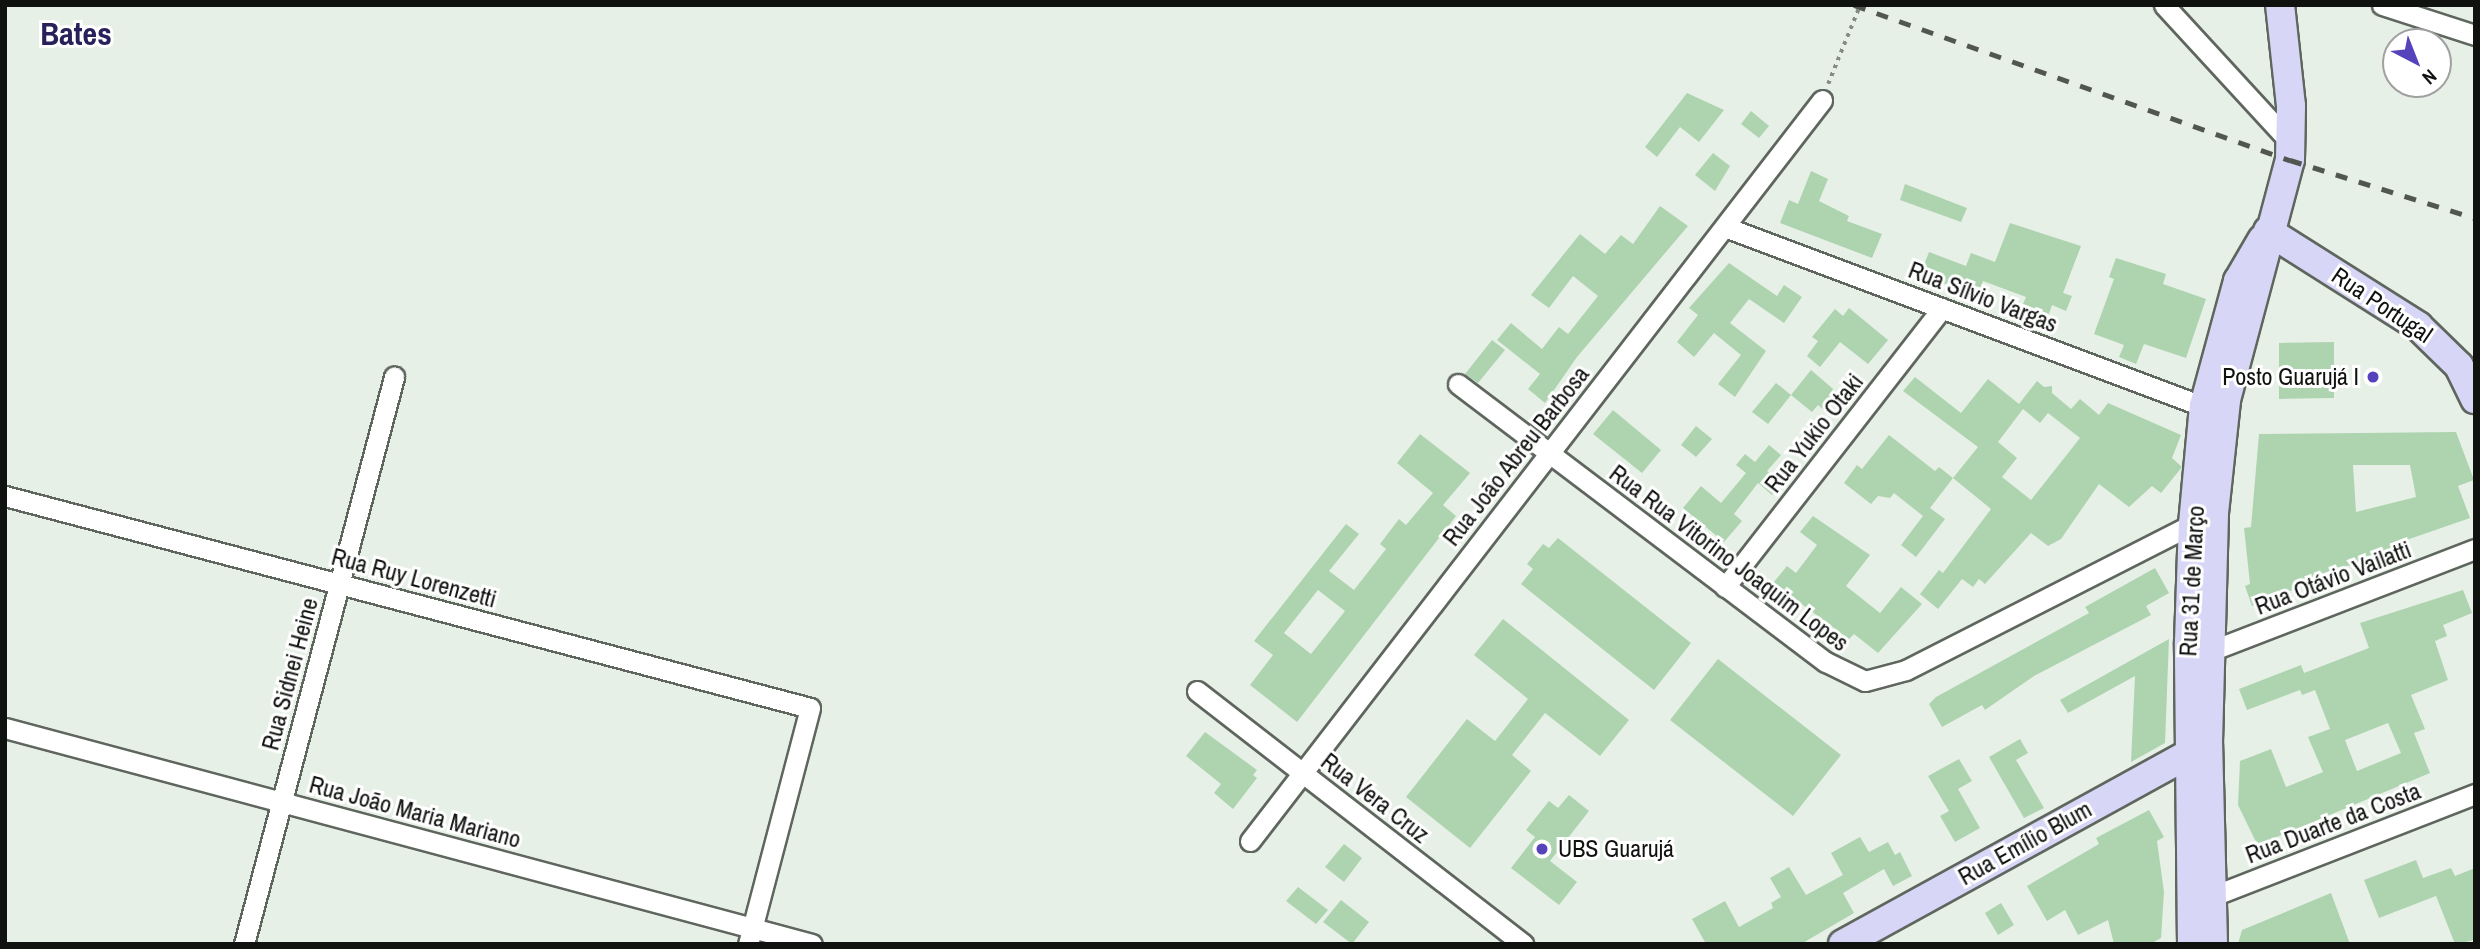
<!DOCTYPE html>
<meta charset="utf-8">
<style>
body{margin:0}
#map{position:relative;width:2480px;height:949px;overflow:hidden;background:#e7f0e7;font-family:"Archivo Narrow",sans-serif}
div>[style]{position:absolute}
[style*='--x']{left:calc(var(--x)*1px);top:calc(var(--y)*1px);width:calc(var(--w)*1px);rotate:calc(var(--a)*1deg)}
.building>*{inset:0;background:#add4af}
.path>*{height:3.5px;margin-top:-1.75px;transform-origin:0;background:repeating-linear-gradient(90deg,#848a84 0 3.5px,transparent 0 8.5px)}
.roads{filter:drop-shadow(2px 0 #5e665e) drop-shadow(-2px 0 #5e665e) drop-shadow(0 2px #5e665e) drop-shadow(0 -2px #5e665e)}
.street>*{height:19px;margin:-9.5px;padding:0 9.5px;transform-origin:9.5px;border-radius:9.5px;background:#fff}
.secondary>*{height:28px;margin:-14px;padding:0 14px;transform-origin:14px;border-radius:14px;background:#d8d6f6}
.rail>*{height:5px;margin-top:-2.5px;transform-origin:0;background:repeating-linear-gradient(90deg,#515651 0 12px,transparent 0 24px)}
.dots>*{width:19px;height:19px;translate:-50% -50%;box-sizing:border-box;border:4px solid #fff;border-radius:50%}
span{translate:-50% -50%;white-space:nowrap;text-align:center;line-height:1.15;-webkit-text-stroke:6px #fff;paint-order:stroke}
.street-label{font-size:24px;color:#0f120f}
.poi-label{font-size:24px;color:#0f120f}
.right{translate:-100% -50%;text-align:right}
.left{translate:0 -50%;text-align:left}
.district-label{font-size:32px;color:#27205a;font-weight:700}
.frame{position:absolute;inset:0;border:7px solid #0f120f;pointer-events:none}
.north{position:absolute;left:2382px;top:28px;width:70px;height:70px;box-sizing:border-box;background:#fff;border:2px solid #9fa09f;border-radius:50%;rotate:138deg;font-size:19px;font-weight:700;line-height:28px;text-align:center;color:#0f120f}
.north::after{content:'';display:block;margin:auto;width:24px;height:32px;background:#5543bb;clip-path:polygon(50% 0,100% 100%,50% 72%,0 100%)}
</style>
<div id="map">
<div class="building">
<i style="clip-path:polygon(1687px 93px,1724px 110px,1699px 142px,1680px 127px,1657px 157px,1645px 147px)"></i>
<i style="clip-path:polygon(1751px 111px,1769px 126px,1759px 138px,1741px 124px)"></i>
<i style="clip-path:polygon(1713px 153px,1730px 166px,1715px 191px,1695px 175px)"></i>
<i style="clip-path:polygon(1811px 171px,1828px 179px,1819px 201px,1849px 216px,1847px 221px,1882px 234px,1872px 258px,1780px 223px,1789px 200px,1798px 204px)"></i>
<i style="clip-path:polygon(1905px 184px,1967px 208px,1961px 222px,1900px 200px)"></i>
<i style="clip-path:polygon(1660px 206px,1688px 226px,1577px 357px,1545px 403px,1528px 389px,1540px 374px,1497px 340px,1511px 323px,1542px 349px,1559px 327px,1568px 334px,1598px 296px,1573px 276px,1549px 308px,1531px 295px,1580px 234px,1605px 254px,1621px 235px,1633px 244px)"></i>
<i style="clip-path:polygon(2010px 223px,2081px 246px,2063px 293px,2072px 296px,2066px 311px,2052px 305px,2049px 314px,2023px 304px,2026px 297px,1983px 281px,1977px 296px,1920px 275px,1929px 252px,1966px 266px,1971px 253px,1995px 262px)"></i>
<i style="clip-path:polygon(2116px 258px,2166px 274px,2163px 284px,2206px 299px,2186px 358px,2144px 344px,2136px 364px,2119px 357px,2124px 345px,2094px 334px,2114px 279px,2109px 277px)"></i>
<i style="clip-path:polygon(1729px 263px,1777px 296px,1784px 285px,1802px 297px,1784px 323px,1749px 299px,1730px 323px,1766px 351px,1735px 397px,1718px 384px,1741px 355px,1714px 333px,1694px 357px,1677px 342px,1698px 315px,1689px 308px)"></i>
<i style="clip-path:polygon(1849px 308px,1888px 340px,1868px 364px,1840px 342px,1820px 367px,1807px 356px,1818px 341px,1812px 337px,1835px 309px,1843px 316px)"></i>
<i style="clip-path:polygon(1492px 340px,1505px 350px,1478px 383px,1465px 374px)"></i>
<i style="clip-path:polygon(2334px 342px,2334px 398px,2279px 399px,2279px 343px)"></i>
<i style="clip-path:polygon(1811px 370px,1839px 394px,1825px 411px,1818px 405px,1812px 412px,1791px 395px,1768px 424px,1752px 412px,1776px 383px,1791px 395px)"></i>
<i style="clip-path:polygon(evenodd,1915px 377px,1961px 413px,1988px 379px,2019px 404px,2037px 381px,2044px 387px,2052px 386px,2052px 393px,2071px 409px,2080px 399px,2099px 415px,2108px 403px,2181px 435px,2172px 458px,2182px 467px,2161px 493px,2152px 486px,2129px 507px,2099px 484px,2061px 539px,2048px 546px,2031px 533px,1985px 584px,1979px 579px,1973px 587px,1962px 579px,1938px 609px,1920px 594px,1939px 570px,1943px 573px,1991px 509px,1953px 478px,1978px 447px,1903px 391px,1915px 377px,2023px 409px,2040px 423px,2048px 413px,2080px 438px,2031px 500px,2002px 477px,2017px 458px,1998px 442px,2023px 409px)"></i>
<i style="clip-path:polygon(1613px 410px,1661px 450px,1642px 473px,1593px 434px)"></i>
<i style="clip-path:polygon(1696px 426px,1712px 439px,1696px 457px,1681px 445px)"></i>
<i style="clip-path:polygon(evenodd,2456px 432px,2474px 480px,2458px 486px,2470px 518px,2398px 543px,2399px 548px,2360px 558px,2361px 564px,2333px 568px,2335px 579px,2315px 581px,2252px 606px,2245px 586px,2250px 584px,2244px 528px,2251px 527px,2259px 434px,2456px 432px,2353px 465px,2410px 465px,2416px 497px,2356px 512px,2353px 465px)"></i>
<i style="clip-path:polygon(evenodd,1420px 434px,1470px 473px,1443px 505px,1456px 516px,1297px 722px,1250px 685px,1273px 655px,1254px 641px,1346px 524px,1359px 534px,1329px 571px,1354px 590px,1386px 549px,1380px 544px,1399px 519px,1406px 525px,1433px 493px,1397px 463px,1420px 434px,1318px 590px,1345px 611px,1311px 654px,1284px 633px,1318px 590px)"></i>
<i style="clip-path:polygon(1889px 435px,1935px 471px,1939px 467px,1953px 478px,1930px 508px,1945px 519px,1916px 557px,1901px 545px,1923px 516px,1894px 493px,1890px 498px,1878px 496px,1871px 504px,1844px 483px,1857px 465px,1862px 469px)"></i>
<i style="clip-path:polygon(1769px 445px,1781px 455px,1767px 471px,1782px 483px,1772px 495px,1758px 483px,1734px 514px,1742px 521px,1724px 542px,1683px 508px,1701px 486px,1721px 503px,1746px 473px,1736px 465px,1745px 454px,1755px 462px)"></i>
<i style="clip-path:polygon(1813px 516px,1870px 555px,1846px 586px,1880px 613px,1901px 587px,1922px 604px,1878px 653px,1854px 634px,1849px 639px,1773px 583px,1787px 566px,1796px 573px,1817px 545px,1800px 532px)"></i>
<i style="clip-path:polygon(1558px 538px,1691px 643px,1654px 690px,1521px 584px,1533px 569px,1527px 564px,1543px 544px,1549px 548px)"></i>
<i style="clip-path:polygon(2155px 568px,2169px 593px,2146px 606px,2151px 615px,2034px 676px,1985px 710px,1982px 705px,1942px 727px,1929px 704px,1936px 697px,2089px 613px,2085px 607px)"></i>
<i style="clip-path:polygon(evenodd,2463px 590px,2472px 613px,2443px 625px,2447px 636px,2435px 641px,2448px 680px,2411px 695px,2425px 729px,2414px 733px,2430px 773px,2260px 844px,2255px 840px,2238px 805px,2240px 761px,2271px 749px,2286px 787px,2323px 772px,2308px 737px,2330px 729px,2315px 690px,2302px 695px,2300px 690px,2247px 710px,2239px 689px,2301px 665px,2304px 673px,2369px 648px,2360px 623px,2463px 590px,2388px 723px,2401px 753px,2357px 771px,2345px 740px,2388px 723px)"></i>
<i style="clip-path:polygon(1503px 619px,1629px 720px,1600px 756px,1545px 713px,1512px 755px,1531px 771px,1470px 848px,1406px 797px,1467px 719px,1495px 741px,1528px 699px,1474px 655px)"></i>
<i style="clip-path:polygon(2169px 639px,2165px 743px,2131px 762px,2135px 676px,2068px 713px,2060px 700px)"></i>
<i style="clip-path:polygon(1718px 659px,1841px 755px,1793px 816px,1670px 720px)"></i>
<i style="clip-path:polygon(1205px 732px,1257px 770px,1253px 775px,1257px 778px,1233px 809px,1214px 793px,1221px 784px,1186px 756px)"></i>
<i style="clip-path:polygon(2020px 739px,2028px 753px,2016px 760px,2044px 808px,2024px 818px,1989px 757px)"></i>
<i style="clip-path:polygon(1959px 759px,1972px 781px,1958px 789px,1980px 828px,1955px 842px,1940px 816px,1949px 811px,1928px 776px)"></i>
<i style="clip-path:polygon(1569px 795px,1589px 811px,1550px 861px,1577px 882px,1559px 905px,1511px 868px,1535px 837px,1526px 830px,1549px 801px,1558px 808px)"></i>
<i style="clip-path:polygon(2149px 810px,2164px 837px,2157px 841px,2164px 892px,2161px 938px,2150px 944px,2114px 944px,2108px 920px,2078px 935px,2065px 910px,2047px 921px,2027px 886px,2099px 844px,2096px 838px)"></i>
<i style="clip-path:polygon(1860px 837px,1869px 852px,1888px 842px,1895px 855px,1900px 852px,1912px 876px,1893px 886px,1884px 869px,1843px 893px,1854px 913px,1801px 944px,1706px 944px,1692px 919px,1725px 901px,1739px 927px,1773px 908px,1771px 903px,1781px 897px,1770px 878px,1789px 867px,1806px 895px,1843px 875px,1831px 853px)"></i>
<i style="clip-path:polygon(1344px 844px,1362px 858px,1344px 882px,1325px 867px)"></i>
<i style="clip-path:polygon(2416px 860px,2423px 878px,2451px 868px,2455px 876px,2475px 868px,2475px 940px,2455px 944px,2436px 896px,2379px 918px,2364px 880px)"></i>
<i style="clip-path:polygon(1298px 887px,1328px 910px,1316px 924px,1286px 901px)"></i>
<i style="clip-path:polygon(2331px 893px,2350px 944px,2238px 944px,2242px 930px)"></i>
<i style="clip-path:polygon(1341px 900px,1369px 922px,1352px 944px,1323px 922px)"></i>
<i style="clip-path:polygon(2001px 903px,2014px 925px,1998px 935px,1985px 913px)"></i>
</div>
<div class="path">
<i style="--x:1828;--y:84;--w:85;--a:-67.9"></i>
</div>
<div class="roads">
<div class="street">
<i style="--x:2164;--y:5;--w:189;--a:47.4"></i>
<i style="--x:2382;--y:5;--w:98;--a:17.9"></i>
<i style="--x:1725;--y:227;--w:521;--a:20.56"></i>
<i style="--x:1458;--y:384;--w:461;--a:37.1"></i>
<i style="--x:1826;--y:662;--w:43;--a:26"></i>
<i style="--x:1865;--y:681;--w:42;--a:-15"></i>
<i style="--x:1906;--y:670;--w:331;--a:-27"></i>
<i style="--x:5;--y:496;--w:832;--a:14.75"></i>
<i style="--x:810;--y:708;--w:244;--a:104.7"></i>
<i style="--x:1725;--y:587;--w:353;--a:-52.1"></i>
<i style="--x:2208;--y:652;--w:286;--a:-21.1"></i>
<i style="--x:1197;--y:691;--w:413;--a:37.8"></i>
<i style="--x:5;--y:728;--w:835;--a:14.98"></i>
<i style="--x:1250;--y:841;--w:936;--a:-52.33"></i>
<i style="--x:2208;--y:898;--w:287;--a:-21.3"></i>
<i style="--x:244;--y:944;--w:587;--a:-75.18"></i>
</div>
<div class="secondary">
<i style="--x:2268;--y:231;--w:178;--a:32.3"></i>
<i style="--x:2418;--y:326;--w:57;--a:44.3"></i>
<i style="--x:2459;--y:366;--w:37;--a:64"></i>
<i style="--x:1843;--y:944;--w:406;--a:-28.8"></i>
<i style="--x:2192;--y:944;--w:302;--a:-90.6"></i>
<i style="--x:2189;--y:642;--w:118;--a:-88.1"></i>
<i style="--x:2193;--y:524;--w:119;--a:-84.7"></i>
<i style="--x:2204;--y:406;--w:130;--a:-74.8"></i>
<i style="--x:2238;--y:281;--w:48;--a:-59.7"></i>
<i style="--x:2213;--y:944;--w:201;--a:-91.4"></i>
<i style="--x:2208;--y:743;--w:230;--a:-88.5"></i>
<i style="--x:2214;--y:513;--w:114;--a:-83.9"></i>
<i style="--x:2226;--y:400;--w:248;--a:-75.1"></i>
<i style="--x:2290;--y:160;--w:54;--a:-88.9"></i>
<i style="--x:2291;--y:106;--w:102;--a:-96.2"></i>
</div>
</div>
<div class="rail">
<i style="--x:1854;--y:5;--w:463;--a:19.6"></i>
<i style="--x:2290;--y:160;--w:194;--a:17.4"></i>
</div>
<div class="dots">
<i style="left:2373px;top:377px;background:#5543bb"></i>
<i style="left:1542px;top:849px;background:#5543bb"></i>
</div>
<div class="street-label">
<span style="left:1983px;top:297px;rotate:21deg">Rua Sílvio Vargas</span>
<span style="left:2382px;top:305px;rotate:34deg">Rua Portugal</span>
<span style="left:1814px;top:433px;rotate:-52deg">Rua Yukio Otaki</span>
<span style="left:1516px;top:456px;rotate:-52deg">Rua João Abreu Barbosa</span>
<span style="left:1729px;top:558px;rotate:37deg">Rua Rua Vitorino Joaquim Lopes</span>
<span style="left:414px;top:578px;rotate:15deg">Rua Ruy Lorenzetti</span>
<span style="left:2333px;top:578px;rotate:-21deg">Rua Otávio Vailatti</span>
<span style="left:2192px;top:581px;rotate:-87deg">Rua 31 de Março</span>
<span style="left:290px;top:674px;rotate:-75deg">Rua Sidnei Heine</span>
<span style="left:1375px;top:798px;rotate:38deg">Rua Vera Cruz</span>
<span style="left:415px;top:812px;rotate:15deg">Rua João Maria Mariano</span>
<span style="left:2333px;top:823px;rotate:-21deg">Rua Duarte da Costa</span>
<span style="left:2025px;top:843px;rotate:-29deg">Rua Emílio Blum</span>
</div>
<div class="poi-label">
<span class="right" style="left:2359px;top:377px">Posto Guarujá I</span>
<span class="left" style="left:1558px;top:849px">UBS Guarujá</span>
</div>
<div class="district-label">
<span style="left:76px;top:34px">Bates</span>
</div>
<div class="frame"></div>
<div class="north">N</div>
</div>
